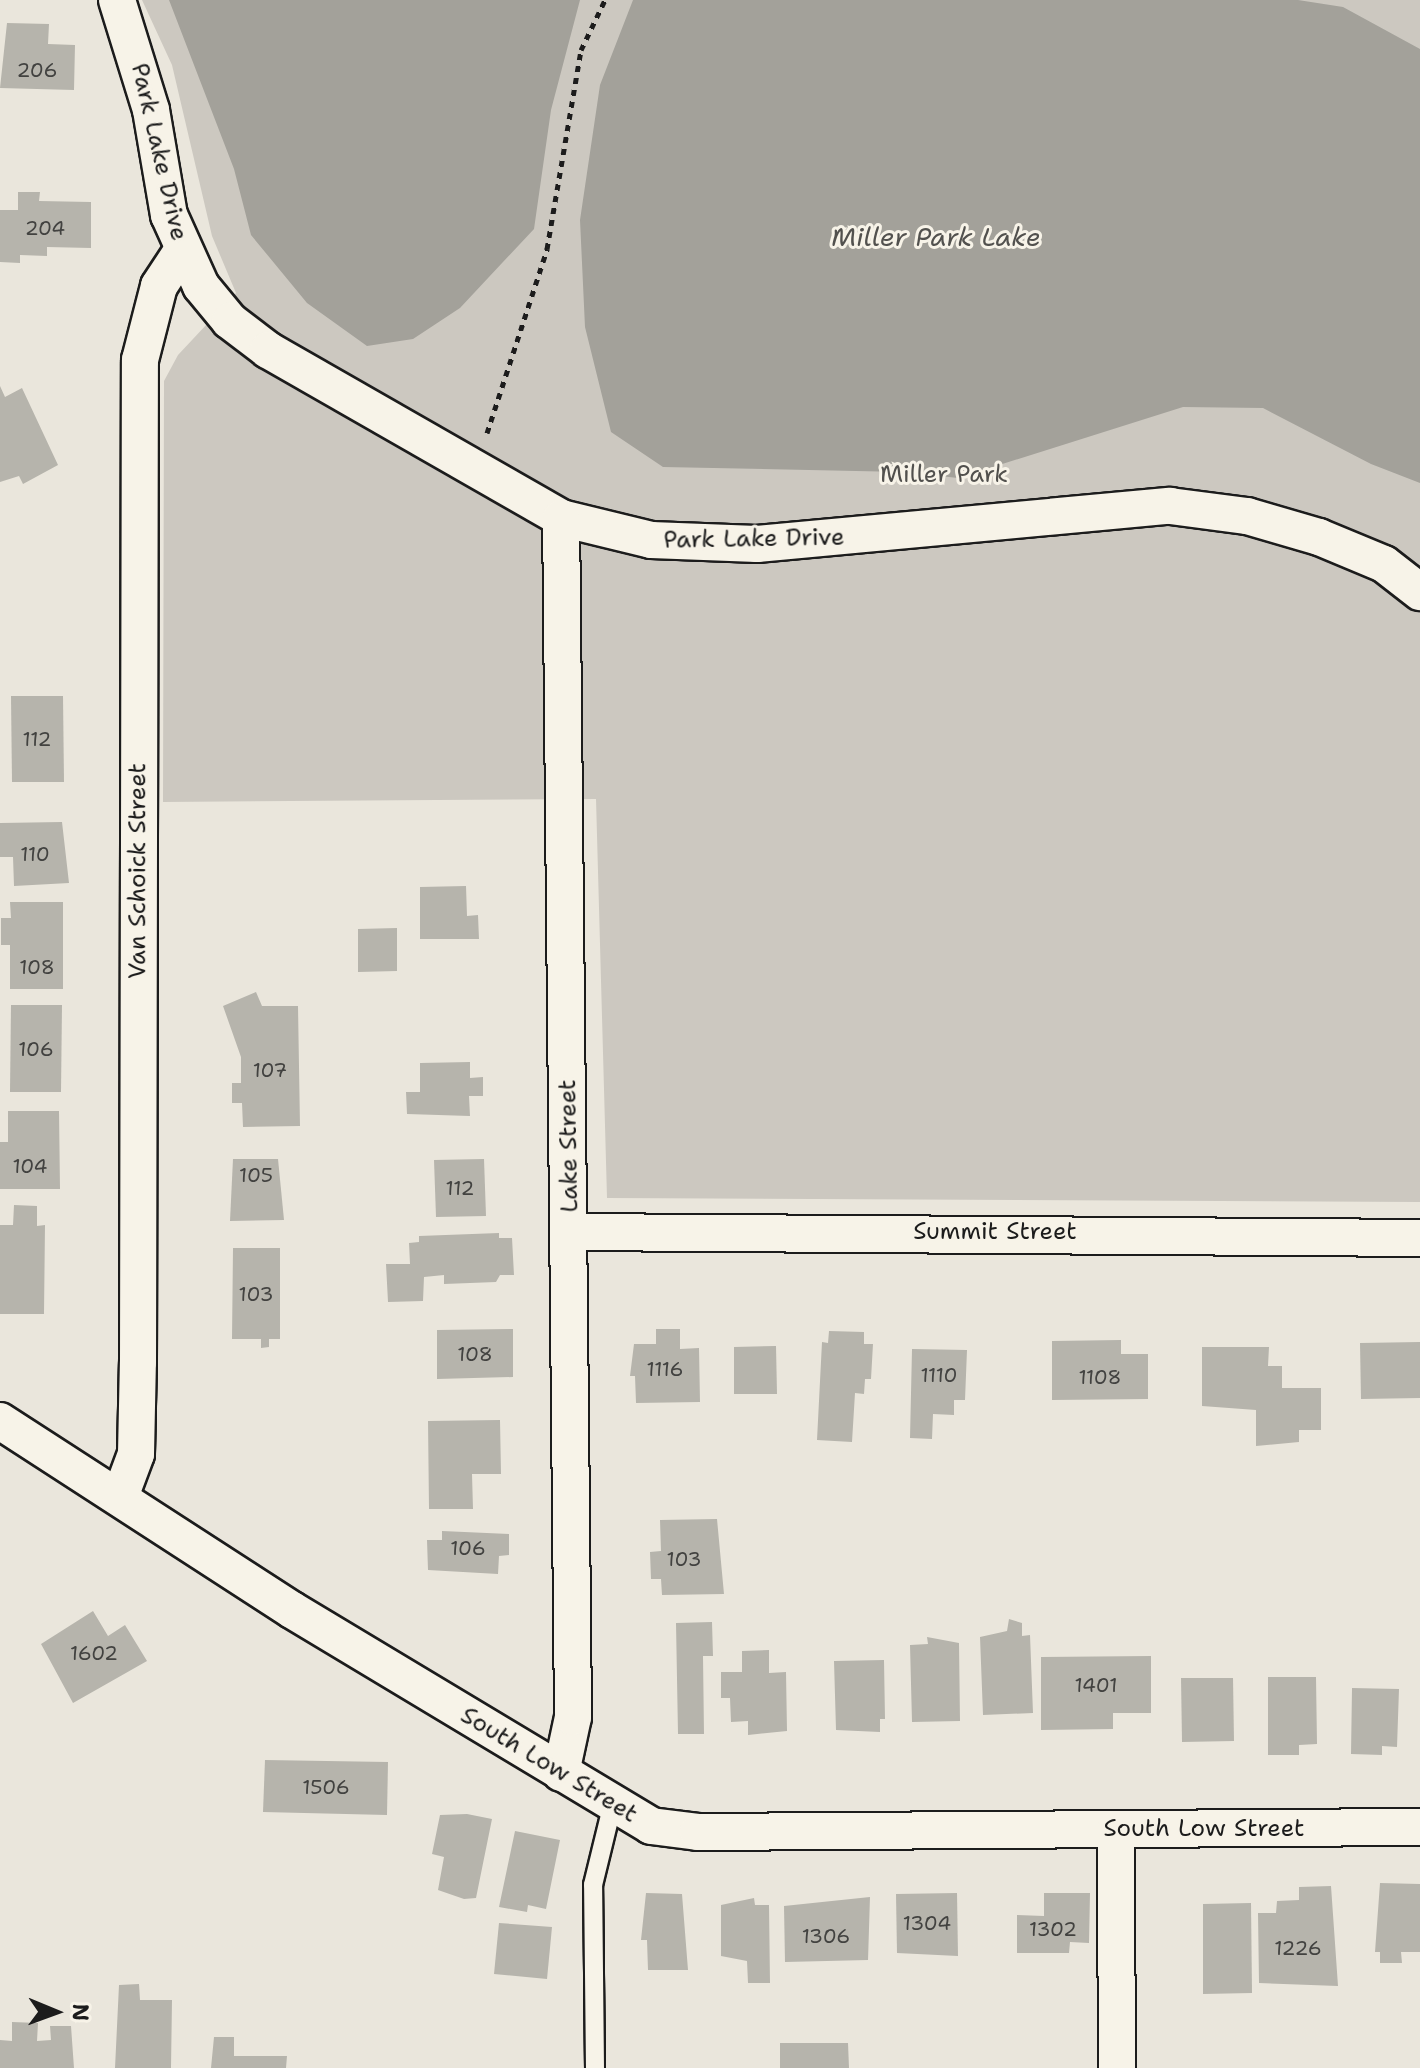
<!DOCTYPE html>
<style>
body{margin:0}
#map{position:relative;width:1420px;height:2068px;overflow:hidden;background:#eae6dc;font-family:"Shantell Sans",sans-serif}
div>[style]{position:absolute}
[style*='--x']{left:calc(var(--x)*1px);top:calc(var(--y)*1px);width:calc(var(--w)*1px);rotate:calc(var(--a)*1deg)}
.green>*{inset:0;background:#ccc8c0}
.water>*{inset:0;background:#a3a19a}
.building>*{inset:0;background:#b6b4ac}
.path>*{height:5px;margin-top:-2.5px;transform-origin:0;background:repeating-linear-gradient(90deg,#1c1c1c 0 6px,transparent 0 12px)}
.roads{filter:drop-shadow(2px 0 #1c1c1c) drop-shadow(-2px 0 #1c1c1c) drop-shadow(0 2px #1c1c1c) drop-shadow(0 -2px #1c1c1c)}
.lane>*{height:18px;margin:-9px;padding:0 9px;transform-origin:9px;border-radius:9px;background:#f7f3e8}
.street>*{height:36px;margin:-18px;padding:0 18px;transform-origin:18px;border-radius:18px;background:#f7f3e8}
span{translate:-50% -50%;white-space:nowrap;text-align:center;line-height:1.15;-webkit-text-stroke:6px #f7f3e8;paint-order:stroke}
.number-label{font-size:20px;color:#424240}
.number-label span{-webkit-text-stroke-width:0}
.street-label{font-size:24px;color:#1c1c1c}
.park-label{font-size:24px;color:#51504d}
.water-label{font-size:26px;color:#52514e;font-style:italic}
.north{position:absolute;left:16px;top:1972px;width:80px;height:80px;-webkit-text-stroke:6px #f7f3e8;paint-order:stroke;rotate:91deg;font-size:22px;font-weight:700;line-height:32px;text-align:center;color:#1c1c1c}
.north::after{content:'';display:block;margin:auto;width:28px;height:36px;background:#1c1c1c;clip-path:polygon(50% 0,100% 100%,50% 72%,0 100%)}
</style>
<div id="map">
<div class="green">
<i style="clip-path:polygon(142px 0,1420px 0,1420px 1202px,607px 1198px,596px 799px,163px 802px,164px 381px,178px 355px,236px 293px,212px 236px,172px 65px)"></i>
</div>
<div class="water">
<i style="clip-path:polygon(169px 0,580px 0,551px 110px,534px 229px,460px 308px,413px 339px,367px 346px,307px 303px,251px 235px,234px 169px)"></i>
<i style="clip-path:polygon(633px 0,1298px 0,1343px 7px,1420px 49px,1420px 483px,1371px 464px,1263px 408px,1183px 407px,958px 478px,903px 472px,663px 467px,611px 432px,585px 327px,580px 220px,600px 85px)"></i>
</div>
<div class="building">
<i style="clip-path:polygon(7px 23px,49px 24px,48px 44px,75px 45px,74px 90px,0 88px)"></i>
<i style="clip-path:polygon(18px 192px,40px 192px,39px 201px,91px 202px,91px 248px,47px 247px,47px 256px,20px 255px,20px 263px,0 262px,0 210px,18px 210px)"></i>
<i style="clip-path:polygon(0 386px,5px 397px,22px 388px,58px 465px,23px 484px,19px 476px,0 482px)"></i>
<i style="clip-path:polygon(11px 696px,63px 696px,64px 782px,12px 782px)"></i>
<i style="clip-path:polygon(62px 822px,69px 883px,14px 886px,13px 857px,0 857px,0 823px)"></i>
<i style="clip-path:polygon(466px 886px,467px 916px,478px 915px,479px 939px,420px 939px,420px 887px)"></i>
<i style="clip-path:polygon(10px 902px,63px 902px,63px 989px,10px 989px,10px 945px,1px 945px,1px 918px,11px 918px)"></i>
<i style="clip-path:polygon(397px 928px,397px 971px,358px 972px,358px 929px)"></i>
<i style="clip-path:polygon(256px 992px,262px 1006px,298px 1006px,300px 1126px,243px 1127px,242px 1103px,232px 1103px,232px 1083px,241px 1083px,241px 1057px,223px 1006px)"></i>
<i style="clip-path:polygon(11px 1005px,62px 1005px,61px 1092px,10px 1092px)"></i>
<i style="clip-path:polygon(470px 1062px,470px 1078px,483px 1077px,483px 1096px,469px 1096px,470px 1116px,407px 1114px,406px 1092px,420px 1092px,420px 1063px)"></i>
<i style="clip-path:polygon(8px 1111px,59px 1111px,60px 1189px,0 1189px,0 1142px,8px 1142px)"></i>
<i style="clip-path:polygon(233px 1159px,278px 1159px,284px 1220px,230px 1221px)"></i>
<i style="clip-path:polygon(484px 1159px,486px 1216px,436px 1217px,434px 1160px)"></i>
<i style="clip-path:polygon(14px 1205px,37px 1206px,37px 1226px,45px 1225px,44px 1314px,0 1314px,0 1225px,13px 1225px)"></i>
<i style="clip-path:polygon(499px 1233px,499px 1238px,512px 1238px,514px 1275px,500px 1275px,496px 1282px,444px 1284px,444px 1275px,424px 1277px,423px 1301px,388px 1302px,386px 1264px,410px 1264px,409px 1243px,419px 1242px,419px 1236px)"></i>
<i style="clip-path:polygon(233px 1248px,280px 1248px,280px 1339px,269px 1339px,269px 1347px,261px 1348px,261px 1339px,232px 1339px)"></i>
<i style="clip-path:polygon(513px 1329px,513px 1377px,437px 1379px,437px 1330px)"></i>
<i style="clip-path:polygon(656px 1329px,680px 1329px,680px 1349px,699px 1348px,700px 1402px,636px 1403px,635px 1376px,630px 1376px,634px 1344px,656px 1344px)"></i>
<i style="clip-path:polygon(829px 1331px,864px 1332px,864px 1344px,873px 1344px,871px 1379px,865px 1379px,864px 1394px,855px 1393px,852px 1442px,817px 1440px,822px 1342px,828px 1343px)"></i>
<i style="clip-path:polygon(1121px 1340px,1121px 1354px,1148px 1354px,1148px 1399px,1052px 1400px,1052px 1341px)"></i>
<i style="clip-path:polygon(1420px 1342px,1420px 1398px,1361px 1399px,1360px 1343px)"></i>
<i style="clip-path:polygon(776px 1346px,777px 1394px,734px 1394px,734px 1347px)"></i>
<i style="clip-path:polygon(1202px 1347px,1269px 1347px,1268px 1366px,1282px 1366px,1282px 1388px,1321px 1388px,1321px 1430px,1299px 1430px,1299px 1442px,1256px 1446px,1256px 1410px,1202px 1406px)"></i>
<i style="clip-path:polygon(912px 1349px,967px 1350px,965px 1400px,954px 1400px,954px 1415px,933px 1414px,932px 1439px,910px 1438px)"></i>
<i style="clip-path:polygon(500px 1420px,501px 1474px,472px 1474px,473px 1509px,429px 1509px,428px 1421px)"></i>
<i style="clip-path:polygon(717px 1519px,724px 1594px,662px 1595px,661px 1579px,651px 1579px,650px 1552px,661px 1551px,660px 1520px)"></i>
<i style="clip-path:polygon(442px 1531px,509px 1534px,509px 1555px,499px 1556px,498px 1574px,428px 1570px,427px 1540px,442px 1540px)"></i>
<i style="clip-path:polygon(93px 1611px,108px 1636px,125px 1625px,147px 1661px,73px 1703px,41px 1644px)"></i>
<i style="clip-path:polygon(1009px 1619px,1022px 1623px,1022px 1636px,1030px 1635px,1033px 1713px,983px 1715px,980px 1637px,1007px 1631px)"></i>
<i style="clip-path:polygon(712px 1622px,713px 1656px,703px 1656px,704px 1734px,678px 1734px,676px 1623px)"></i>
<i style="clip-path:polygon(927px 1637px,959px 1643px,960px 1721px,912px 1722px,910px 1645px,928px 1644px)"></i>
<i style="clip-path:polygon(769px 1650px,769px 1673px,786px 1672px,787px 1731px,748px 1735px,748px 1721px,731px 1722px,730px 1698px,721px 1698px,721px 1672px,742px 1672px,742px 1651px)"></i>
<i style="clip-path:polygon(1151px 1656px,1151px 1713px,1113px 1713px,1113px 1729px,1041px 1730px,1041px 1657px)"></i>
<i style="clip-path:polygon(884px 1660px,885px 1719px,880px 1719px,880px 1732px,836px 1730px,834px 1661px)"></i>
<i style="clip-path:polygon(1268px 1677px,1316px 1677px,1317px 1744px,1299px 1745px,1299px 1755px,1268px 1755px)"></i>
<i style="clip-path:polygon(1181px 1678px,1233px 1678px,1234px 1741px,1182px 1742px)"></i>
<i style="clip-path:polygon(1352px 1688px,1399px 1689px,1397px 1747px,1382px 1746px,1382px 1755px,1351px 1754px)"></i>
<i style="clip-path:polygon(265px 1760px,388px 1762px,387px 1815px,263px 1812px)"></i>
<i style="clip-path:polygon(467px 1814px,492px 1819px,476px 1898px,464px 1899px,438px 1890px,444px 1857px,432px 1854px,440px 1815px)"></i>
<i style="clip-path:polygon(515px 1831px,560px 1840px,546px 1909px,528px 1905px,527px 1912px,499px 1907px)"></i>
<i style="clip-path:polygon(1380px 1883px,1420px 1884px,1420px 1952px,1401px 1952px,1402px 1963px,1380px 1963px,1380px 1952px,1375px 1952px)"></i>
<i style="clip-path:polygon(1331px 1886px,1338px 1986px,1259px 1983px,1258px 1913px,1276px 1913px,1277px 1901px,1299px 1900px,1299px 1887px)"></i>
<i style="clip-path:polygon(646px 1893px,682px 1894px,688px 1970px,648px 1970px,647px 1940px,641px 1940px)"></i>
<i style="clip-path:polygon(957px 1893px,958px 1956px,897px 1953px,896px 1894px)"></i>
<i style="clip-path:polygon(1044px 1893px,1090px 1893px,1089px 1943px,1070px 1942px,1069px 1953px,1017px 1953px,1017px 1915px,1044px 1916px)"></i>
<i style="clip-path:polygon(870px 1897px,868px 1960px,785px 1962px,784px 1906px)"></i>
<i style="clip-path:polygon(754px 1898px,755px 1905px,769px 1905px,770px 1983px,748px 1983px,747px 1961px,721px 1956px,721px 1905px)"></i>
<i style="clip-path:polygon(1251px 1903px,1252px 1993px,1203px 1994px,1203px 1904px)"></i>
<i style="clip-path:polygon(499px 1923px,552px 1927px,547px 1979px,494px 1974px)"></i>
<i style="clip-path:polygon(139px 1984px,140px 2000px,172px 2000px,171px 2068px,115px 2068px,119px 1985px)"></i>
<i style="clip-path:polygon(12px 2022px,38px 2023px,37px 2041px,51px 2040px,50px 2026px,71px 2026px,74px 2068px,0 2068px,0 2040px,12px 2041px)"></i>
<i style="clip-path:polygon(214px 2037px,234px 2037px,234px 2056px,287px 2056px,286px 2068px,211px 2068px)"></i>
<i style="clip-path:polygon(780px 2043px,848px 2043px,849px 2068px,780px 2068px)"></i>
</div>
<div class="path">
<i style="--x:487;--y:433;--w:194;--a:-71.9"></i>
<i style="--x:547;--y:249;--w:202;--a:-80.3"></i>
<i style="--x:581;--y:50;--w:55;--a:-64.4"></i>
</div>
<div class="roads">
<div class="lane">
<i style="--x:595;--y:2068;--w:183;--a:-90.6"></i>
<i style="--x:593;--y:1885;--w:80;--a:-76.3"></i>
</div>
<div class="street">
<i style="--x:117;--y:0;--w:115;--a:72.8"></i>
<i style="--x:151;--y:110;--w:107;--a:80.3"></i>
<i style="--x:169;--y:215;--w:78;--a:65.7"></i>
<i style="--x:201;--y:286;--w:45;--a:50.4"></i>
<i style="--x:230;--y:321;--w:48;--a:37.3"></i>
<i style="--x:268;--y:350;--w:338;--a:29.8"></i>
<i style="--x:561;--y:518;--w:93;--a:13.7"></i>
<i style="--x:651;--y:540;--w:106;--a:2.2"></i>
<i style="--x:757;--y:544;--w:415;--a:-5.3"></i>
<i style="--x:1170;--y:506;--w:78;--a:7.4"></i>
<i style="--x:1247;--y:516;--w:75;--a:16.3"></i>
<i style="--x:1319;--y:537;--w:70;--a:22.6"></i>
<i style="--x:1384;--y:564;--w:46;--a:37.9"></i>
<i style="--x:570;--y:1232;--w:850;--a:0.4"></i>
<i style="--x:0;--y:1421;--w:348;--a:32.9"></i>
<i style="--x:292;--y:1610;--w:419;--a:31"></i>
<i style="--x:651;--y:1826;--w:47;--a:7.3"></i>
<i style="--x:698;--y:1832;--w:722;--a:-0.4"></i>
<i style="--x:120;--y:1497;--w:46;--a:-69.6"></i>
<i style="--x:136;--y:1454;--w:92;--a:-88.8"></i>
<i style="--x:138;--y:1362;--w:1002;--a:-89.89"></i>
<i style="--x:140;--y:360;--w:76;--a:-75.6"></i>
<i style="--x:159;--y:286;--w:42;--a:-56.7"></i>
<i style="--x:561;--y:1773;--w:57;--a:-77.9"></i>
<i style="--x:573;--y:1717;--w:1199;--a:-90.57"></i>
<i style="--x:1116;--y:1830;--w:238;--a:89.8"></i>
</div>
</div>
<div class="number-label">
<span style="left:37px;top:70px">206</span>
<span style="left:45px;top:228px">204</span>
<span style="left:37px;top:739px">112</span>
<span style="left:35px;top:854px">110</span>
<span style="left:37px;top:967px">108</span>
<span style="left:36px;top:1049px">106</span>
<span style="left:270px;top:1070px">107</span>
<span style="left:30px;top:1166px">104</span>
<span style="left:256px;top:1175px">105</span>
<span style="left:460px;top:1188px">112</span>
<span style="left:256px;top:1294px">103</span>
<span style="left:475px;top:1354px">108</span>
<span style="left:665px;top:1369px">1116</span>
<span style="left:939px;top:1375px">1110</span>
<span style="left:1100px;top:1377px">1108</span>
<span style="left:468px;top:1548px">106</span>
<span style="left:684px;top:1559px">103</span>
<span style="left:94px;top:1653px">1602</span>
<span style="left:1096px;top:1685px">1401</span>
<span style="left:326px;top:1787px">1506</span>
<span style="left:927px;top:1923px">1304</span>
<span style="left:1053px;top:1929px">1302</span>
<span style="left:826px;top:1936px">1306</span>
<span style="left:1298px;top:1948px">1226</span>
</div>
<div class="street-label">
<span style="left:159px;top:152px;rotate:77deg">Park Lake Drive</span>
<span style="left:754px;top:539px;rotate:-1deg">Park Lake Drive</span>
<span style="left:138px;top:871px;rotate:-90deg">Van Schoick Street</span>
<span style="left:569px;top:1146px;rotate:-91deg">Lake Street</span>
<span style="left:995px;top:1232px">Summit Street</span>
<span style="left:549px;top:1765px;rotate:31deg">South Low Street</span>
<span style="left:1204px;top:1829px">South Low Street</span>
</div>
<div class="park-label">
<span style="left:944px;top:475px">Miller Park</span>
</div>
<div class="water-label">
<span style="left:936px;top:237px">Miller Park Lake</span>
</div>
<div class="north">N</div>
</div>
